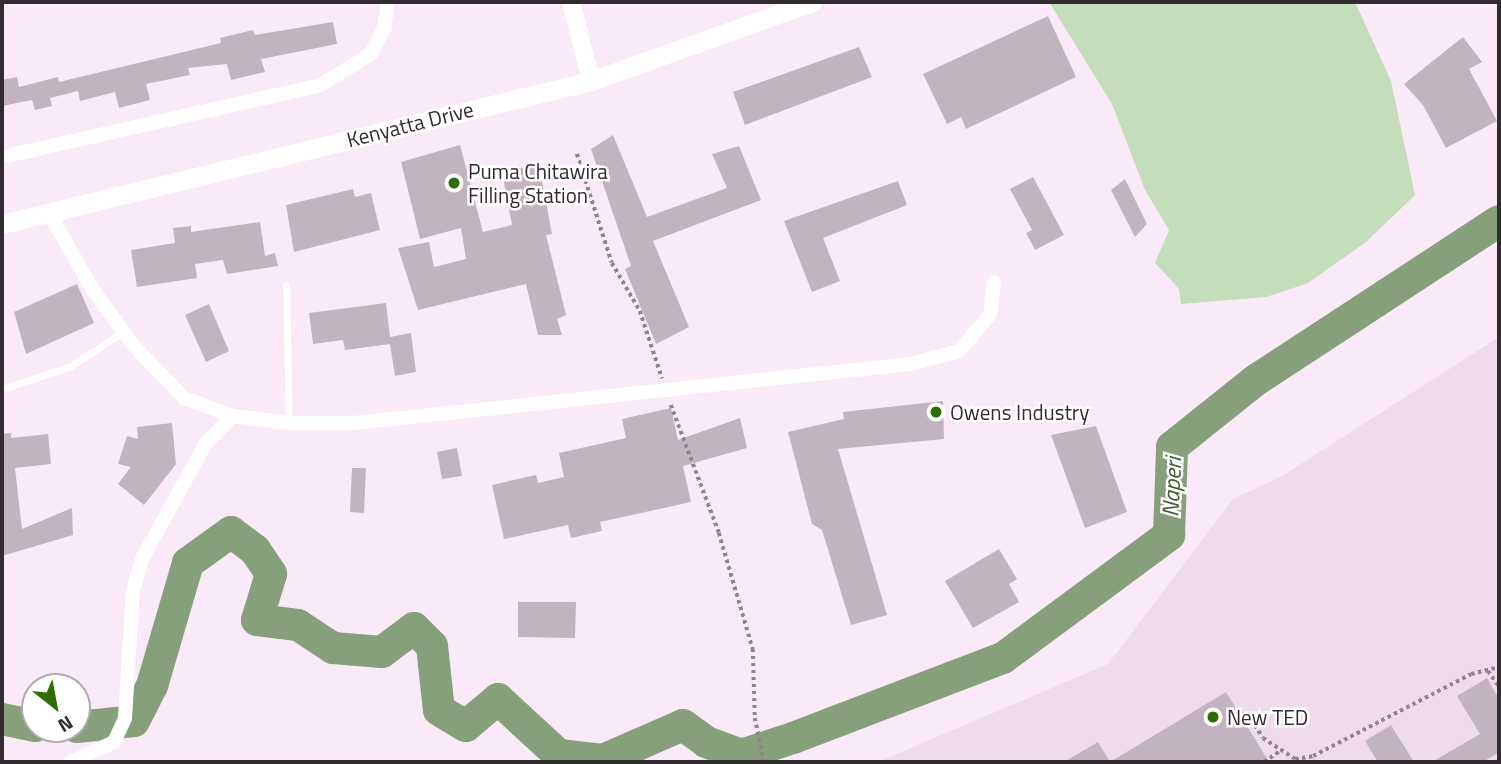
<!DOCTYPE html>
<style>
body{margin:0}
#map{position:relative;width:1501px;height:764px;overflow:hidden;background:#faeaf7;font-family:"Titillium Web",sans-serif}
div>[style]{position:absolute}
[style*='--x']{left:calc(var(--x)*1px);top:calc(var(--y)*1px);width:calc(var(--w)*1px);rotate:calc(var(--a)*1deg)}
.built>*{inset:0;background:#f0dbec}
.green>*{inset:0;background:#c4ddba}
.river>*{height:32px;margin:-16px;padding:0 16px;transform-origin:16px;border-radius:16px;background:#86a07c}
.building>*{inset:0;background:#c2b4bf}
.path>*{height:3.5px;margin-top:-1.75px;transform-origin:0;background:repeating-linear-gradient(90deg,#8f848d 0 3.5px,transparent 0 7px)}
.service>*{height:7px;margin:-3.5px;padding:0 3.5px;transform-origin:3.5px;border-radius:3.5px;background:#fff}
.minor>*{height:14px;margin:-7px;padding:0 7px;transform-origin:7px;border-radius:7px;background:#fff}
.tertiary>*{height:18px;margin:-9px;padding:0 9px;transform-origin:9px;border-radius:9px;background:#fff}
.secondary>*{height:19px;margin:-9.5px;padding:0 9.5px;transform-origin:9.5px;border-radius:9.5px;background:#fff}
.dots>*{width:19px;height:19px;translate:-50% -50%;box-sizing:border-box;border:4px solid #fff;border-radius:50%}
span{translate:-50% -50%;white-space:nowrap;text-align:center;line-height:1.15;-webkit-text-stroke:5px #fff;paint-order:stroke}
.street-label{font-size:21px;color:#322c31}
.poi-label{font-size:21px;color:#322c31}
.left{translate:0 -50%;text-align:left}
.water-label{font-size:23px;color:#3a5e2b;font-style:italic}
.frame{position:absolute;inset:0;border:4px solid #322c31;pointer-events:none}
.north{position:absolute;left:21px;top:673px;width:70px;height:70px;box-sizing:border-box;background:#fff;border:2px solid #adabad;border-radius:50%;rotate:149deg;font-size:19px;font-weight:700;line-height:28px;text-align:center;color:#322c31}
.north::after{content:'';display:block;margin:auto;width:24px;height:32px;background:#2d6d01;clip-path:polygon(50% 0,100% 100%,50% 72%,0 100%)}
</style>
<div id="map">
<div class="built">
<i style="clip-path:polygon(1499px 337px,1499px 762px,878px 762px,1108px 664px,1233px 499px,1282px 476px)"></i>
</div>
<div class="green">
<i style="clip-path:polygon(1049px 2px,1355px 2px,1391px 81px,1415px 195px,1366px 242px,1308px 283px,1266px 297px,1181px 304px,1179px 289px,1155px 263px,1169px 230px,1145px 190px,1112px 104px)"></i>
</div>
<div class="river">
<i style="--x:2;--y:719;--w:34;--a:12"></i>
<i style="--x:77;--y:727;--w:57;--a:-6"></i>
<i style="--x:134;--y:721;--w:39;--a:-63"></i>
<i style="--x:152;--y:686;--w:128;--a:-73.7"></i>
<i style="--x:188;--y:563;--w:53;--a:-35.8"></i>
<i style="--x:231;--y:532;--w:30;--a:37"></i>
<i style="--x:255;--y:550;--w:29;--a:56"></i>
<i style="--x:271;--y:574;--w:48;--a:106.9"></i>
<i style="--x:257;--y:620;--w:41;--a:7"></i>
<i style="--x:298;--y:625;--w:42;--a:33.3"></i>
<i style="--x:333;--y:648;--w:49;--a:4.7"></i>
<i style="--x:382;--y:652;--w:40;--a:-37"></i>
<i style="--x:414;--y:628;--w:25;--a:45"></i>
<i style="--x:432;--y:646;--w:64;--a:83.8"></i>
<i style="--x:439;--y:710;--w:31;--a:31"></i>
<i style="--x:466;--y:726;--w:42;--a:-40.2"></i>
<i style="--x:498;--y:699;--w:83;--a:42.6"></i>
<i style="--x:559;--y:755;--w:44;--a:6.5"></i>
<i style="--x:603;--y:760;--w:87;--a:-23.6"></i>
<i style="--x:683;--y:725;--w:29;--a:36"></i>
<i style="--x:706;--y:742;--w:37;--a:20"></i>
<i style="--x:741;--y:755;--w:55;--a:-18.1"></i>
<i style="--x:793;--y:738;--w:225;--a:-20.9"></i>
<i style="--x:1003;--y:658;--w:207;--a:-36.5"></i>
<i style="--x:1169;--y:535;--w:88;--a:-88"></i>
<i style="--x:1172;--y:447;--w:107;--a:-38.6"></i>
<i style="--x:1256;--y:380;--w:290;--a:-33.2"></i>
</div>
<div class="building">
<i style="clip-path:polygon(1048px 16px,1076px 77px,966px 129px,961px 117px,947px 124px,923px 74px)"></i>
<i style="clip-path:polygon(333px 22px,337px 44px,261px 59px,265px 72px,231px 80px,227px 64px,188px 68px,190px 75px,146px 84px,150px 100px,119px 108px,115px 92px,80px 101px,78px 91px,50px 98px,52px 106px,35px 110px,32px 100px,2px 106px,2px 80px,17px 77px,19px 87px,58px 77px,59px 82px,221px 43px,220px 38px,253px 30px,255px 35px)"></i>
<i style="clip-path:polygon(1463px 37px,1482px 62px,1469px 69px,1497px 121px,1446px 148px,1423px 105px,1404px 84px)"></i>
<i style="clip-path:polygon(859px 47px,872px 77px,745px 125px,733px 92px)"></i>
<i style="clip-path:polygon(613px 135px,647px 217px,727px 188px,712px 154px,739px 146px,761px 200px,653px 241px,689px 327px,656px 344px,625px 269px,631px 266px,591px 149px)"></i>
<i style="clip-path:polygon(460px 145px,483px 232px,512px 225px,502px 172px,539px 165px,552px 234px,546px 235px,566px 315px,557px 319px,562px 335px,538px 335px,526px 284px,418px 310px,398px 248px,429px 242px,434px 267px,466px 259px,461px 228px,420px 239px,401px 162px)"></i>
<i style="clip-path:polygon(1033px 177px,1064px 235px,1035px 250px,1026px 233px,1032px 230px,1010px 189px)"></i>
<i style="clip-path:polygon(1125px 179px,1147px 224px,1135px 237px,1111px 190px)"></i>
<i style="clip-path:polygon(898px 181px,907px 205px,823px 238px,840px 281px,812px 292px,784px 221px)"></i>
<i style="clip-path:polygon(353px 189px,355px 197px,371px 193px,380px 230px,294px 252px,286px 205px)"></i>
<i style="clip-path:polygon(260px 222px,265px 256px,275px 253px,278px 266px,227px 274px,223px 260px,195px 264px,197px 278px,137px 287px,131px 250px,175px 243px,173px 228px,191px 226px,191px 232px)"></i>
<i style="clip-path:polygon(77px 284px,94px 323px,26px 354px,14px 312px)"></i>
<i style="clip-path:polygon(386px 303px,390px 337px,411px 333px,416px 372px,395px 376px,390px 344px,345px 350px,343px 340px,313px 344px,309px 313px)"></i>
<i style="clip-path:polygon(209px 304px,229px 351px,206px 362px,185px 315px)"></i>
<i style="clip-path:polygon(943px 401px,944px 439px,838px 449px,887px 615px,851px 625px,822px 530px,812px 524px,788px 432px,844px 419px,843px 412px)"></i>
<i style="clip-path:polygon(671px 408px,678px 440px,740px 418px,747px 448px,683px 466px,691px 502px,600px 522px,602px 531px,571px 538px,568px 525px,504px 539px,492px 485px,536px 475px,538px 483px,564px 477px,559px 453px,626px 438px,622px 419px)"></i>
<i style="clip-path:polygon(172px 423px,176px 464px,144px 505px,118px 484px,131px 467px,118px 464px,127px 436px,138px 439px,137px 427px)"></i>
<i style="clip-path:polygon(1096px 426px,1127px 512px,1085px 528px,1051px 435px)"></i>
<i style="clip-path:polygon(11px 433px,11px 438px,48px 434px,51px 464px,15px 468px,22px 529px,72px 508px,73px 535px,2px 556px,2px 434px)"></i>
<i style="clip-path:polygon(457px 448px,462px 476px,442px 479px,437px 452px)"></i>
<i style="clip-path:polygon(352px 468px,366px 468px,364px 513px,350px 512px)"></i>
<i style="clip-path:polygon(999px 549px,1017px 579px,1009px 584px,1019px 602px,973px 628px,945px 581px)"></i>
<i style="clip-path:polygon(518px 602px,576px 602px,575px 638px,518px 637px)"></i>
<i style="clip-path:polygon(1487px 678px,1499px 699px,1499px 752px,1483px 762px,1432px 762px,1480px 734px,1457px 696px)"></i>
<i style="clip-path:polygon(1226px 692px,1269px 762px,1064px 762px,1098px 742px,1110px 762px)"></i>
<i style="clip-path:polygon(1391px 725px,1414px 762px,1378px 762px,1365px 741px)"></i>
</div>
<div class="path">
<i style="--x:577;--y:154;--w:114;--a:72.2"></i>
<i style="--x:612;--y:263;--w:56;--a:59.7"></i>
<i style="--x:640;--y:311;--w:71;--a:71.8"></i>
<i style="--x:671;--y:405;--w:137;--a:69.4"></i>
<i style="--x:719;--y:533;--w:121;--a:73.7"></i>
<i style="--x:753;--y:649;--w:69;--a:88.3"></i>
<i style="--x:755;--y:718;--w:45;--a:78.4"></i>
<i style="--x:1488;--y:671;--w:19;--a:54"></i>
<i style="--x:1255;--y:725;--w:15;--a:58"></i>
<i style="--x:1263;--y:738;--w:38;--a:33"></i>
<i style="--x:1295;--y:759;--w:18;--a:-9"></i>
<i style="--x:1313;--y:756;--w:178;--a:-27.4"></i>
<i style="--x:1471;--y:674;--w:29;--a:-14"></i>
<i style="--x:1264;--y:762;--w:19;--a:-35"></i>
</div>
<div class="service">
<i style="--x:286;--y:285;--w:138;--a:88.8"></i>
<i style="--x:2;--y:389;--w:73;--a:-18.4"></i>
<i style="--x:71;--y:366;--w:62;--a:-33.2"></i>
</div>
<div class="minor">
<i style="--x:2;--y:157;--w:327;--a:-12.7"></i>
<i style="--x:321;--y:85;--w:59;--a:-31.8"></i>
<i style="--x:371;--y:54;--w:28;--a:-63"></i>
<i style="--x:384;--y:29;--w:27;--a:-82"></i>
<i style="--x:49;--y:213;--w:89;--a:60.3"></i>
<i style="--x:93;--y:290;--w:69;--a:53.8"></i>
<i style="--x:134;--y:346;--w:72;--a:46.1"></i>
<i style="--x:184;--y:398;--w:52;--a:20.2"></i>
<i style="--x:233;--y:416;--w:56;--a:7.1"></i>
<i style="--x:289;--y:423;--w:65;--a:0"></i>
<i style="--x:354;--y:423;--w:560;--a:-6.05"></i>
<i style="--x:911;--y:364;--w:50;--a:-15.2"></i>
<i style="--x:959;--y:351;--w:48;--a:-49.3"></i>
<i style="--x:990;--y:315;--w:33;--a:-83"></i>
<i style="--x:71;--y:762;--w:47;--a:-24.9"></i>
<i style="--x:114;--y:742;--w:26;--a:-65"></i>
<i style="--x:125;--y:718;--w:127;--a:-86.4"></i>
<i style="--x:133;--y:591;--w:35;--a:-74"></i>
<i style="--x:143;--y:557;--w:130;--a:-61.1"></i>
<i style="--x:206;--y:443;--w:38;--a:-45"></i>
</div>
<div class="tertiary">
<i style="--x:571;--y:2;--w:81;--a:75.8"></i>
</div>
<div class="secondary">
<i style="--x:2;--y:224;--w:606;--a:-13.65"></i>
<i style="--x:591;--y:81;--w:235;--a:-19.7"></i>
</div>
<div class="dots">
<i style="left:454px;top:183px;background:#2d6d01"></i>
<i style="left:936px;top:412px;background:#2d6d01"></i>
<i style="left:1213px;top:717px;background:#2d6d01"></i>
</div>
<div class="street-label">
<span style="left:410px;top:124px;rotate:-14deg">Kenyatta Drive</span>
</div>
<div class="poi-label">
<span class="left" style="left:468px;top:183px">Puma Chitawira<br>Filling Station</span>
<span class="left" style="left:950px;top:412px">Owens Industry</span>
<span class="left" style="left:1227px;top:717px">New TED</span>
</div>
<div class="water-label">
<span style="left:1172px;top:487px;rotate:-87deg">Naperi</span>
</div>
<div class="frame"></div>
<div class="north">N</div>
</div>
